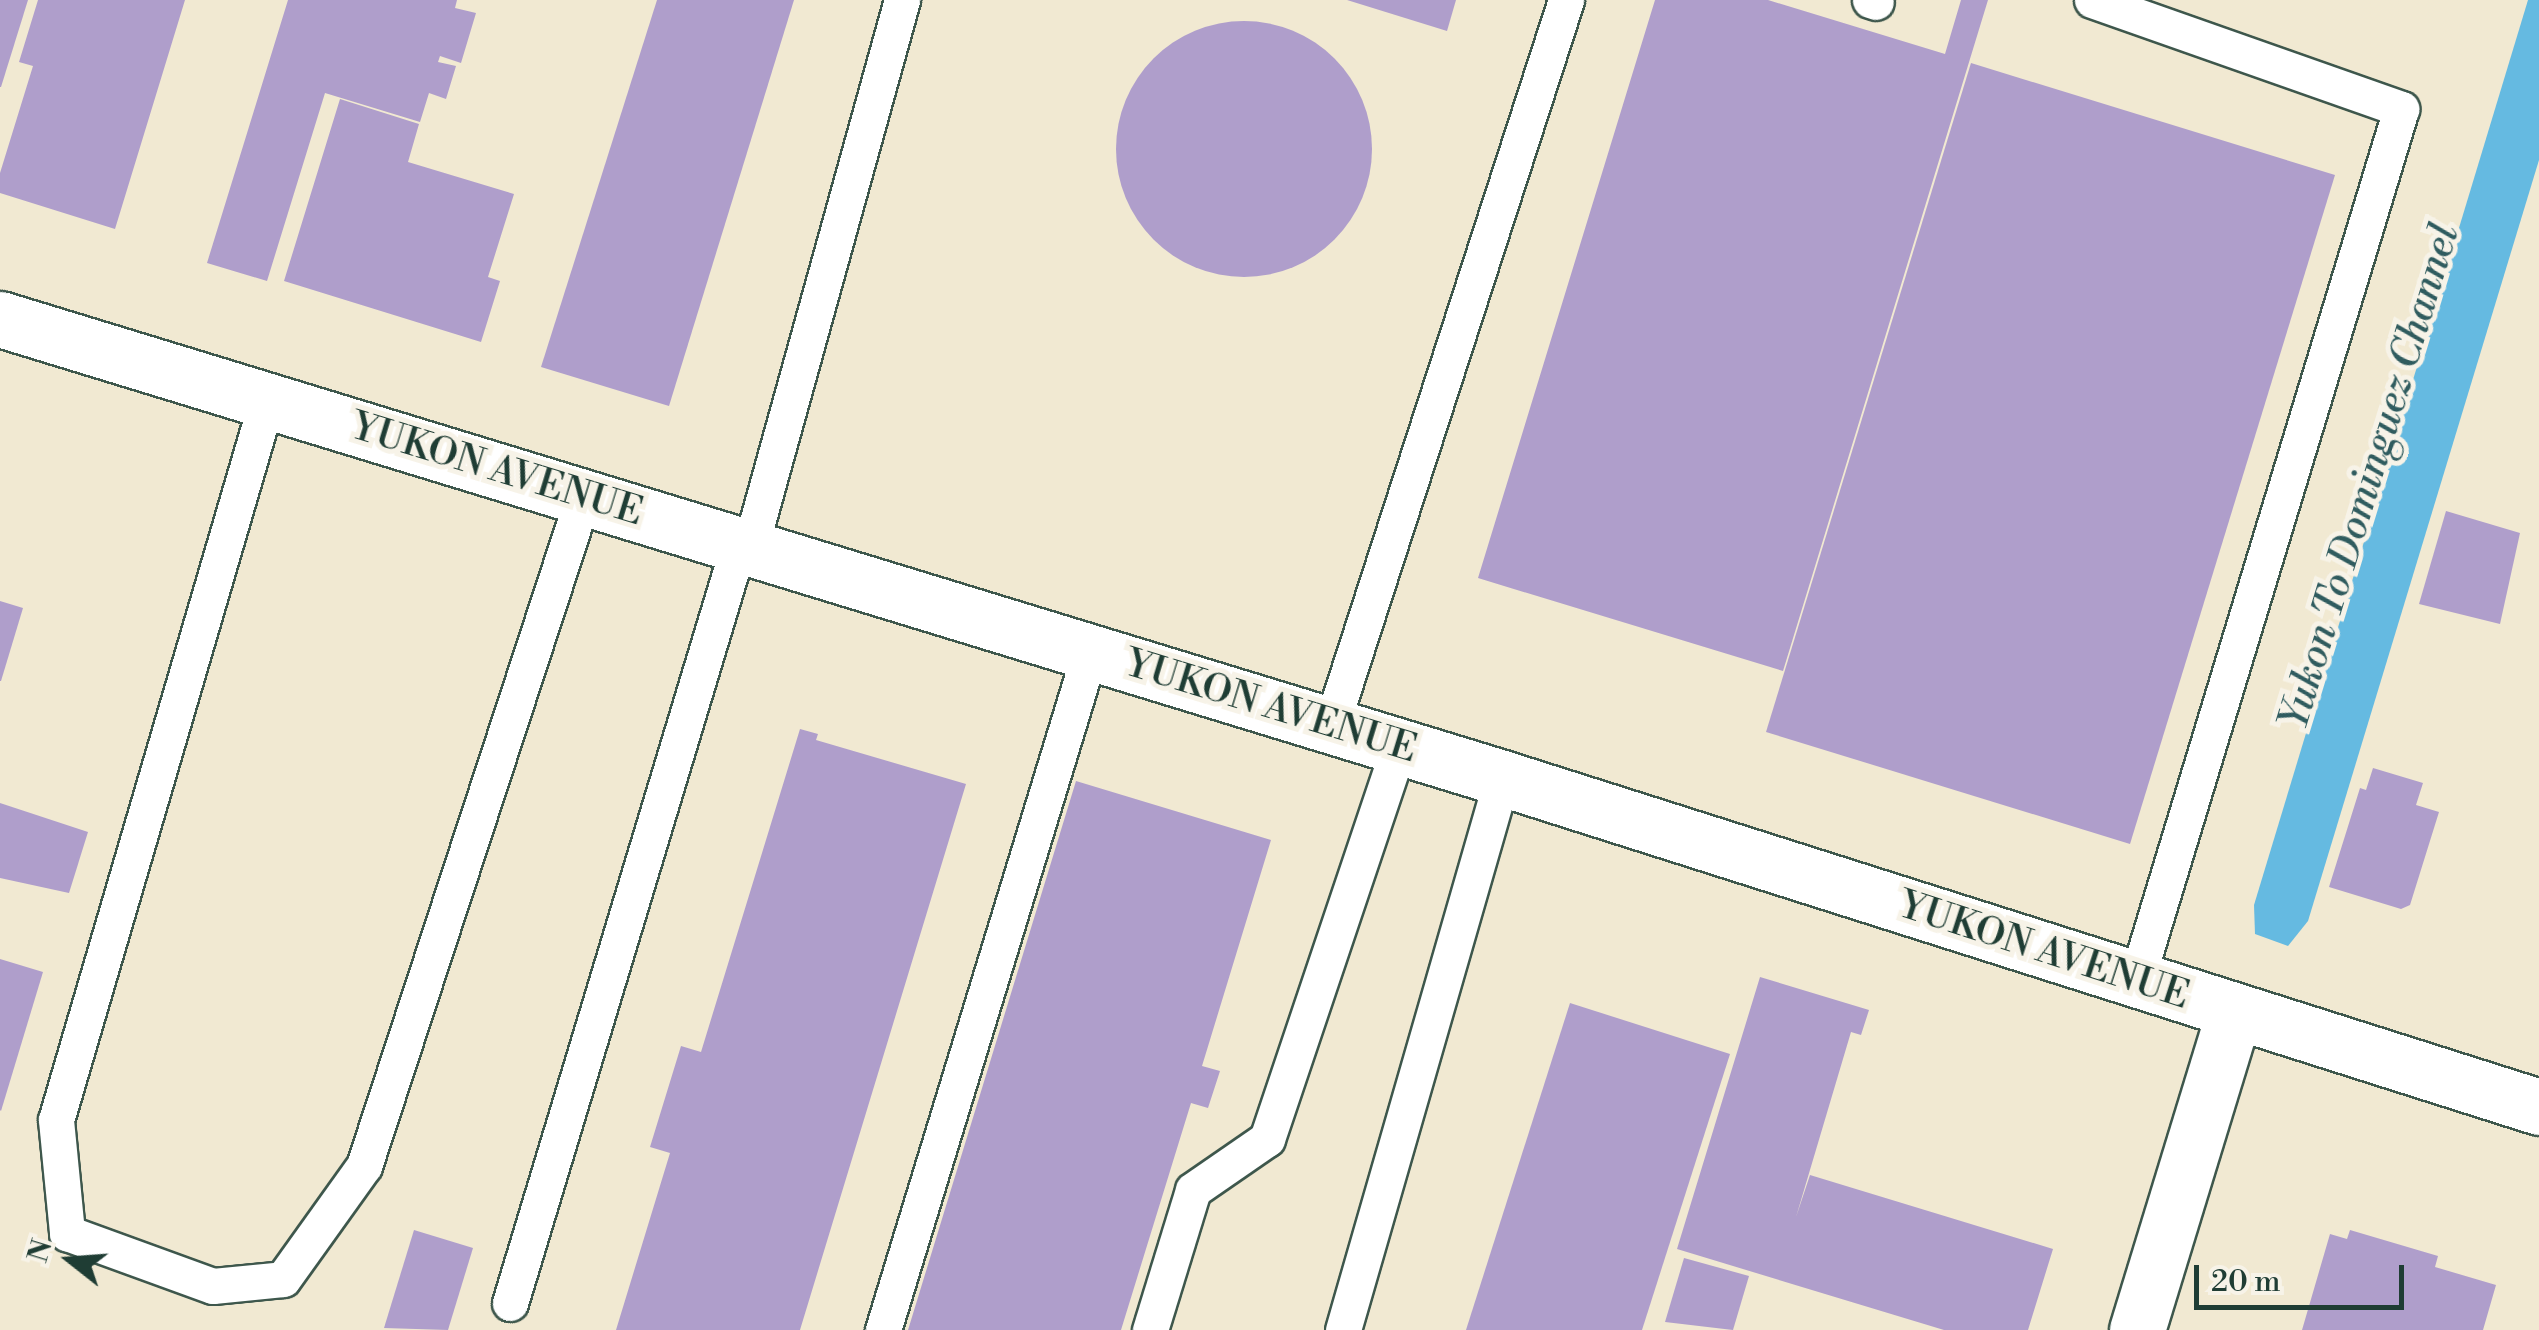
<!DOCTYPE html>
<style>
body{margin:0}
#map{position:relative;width:2539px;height:1330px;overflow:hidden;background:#f1e9d2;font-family:"Libre Bodoni",serif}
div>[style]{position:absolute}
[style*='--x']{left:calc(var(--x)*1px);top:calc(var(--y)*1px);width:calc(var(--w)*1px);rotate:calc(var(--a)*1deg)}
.water>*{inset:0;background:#65bae1}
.building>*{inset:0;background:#af9ecb}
.round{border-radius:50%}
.roads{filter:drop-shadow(2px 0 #3e574c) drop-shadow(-2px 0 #3e574c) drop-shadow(0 2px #3e574c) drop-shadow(0 -2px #3e574c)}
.lane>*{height:35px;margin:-17.5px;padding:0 17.5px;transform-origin:17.5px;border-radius:17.5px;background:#fff}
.street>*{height:55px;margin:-27.5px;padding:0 27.5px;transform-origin:27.5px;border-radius:27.5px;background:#fff}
span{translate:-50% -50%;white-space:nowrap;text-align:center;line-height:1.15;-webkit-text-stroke:10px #f7f3e8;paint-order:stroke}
.street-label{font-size:38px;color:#1f3d34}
.water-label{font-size:40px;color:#305c5f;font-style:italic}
.north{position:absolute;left:20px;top:1210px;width:100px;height:100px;-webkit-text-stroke:8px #f7f3e8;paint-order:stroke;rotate:287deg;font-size:28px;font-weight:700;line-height:40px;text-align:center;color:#1f3d34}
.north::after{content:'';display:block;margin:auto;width:35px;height:45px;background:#1f3d34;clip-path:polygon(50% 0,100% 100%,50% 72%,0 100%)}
.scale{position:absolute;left:2194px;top:1265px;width:210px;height:45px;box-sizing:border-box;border:5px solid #1f3d34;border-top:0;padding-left:12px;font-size:30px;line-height:35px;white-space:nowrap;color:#1f3d34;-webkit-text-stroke:8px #f7f3e8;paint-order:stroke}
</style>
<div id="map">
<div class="water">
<i style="clip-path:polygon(2528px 0,2539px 0,2539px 160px,2308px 921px,2288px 946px,2255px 934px,2254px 905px)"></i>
</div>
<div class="building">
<i style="clip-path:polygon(0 0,28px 0,1px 87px,0 87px)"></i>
<i style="clip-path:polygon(38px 0,185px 0,115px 229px,0 193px,0 173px,33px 66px,19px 62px)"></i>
<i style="clip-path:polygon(288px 0,457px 0,455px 8px,476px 13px,461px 63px,440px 56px,438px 62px,456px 66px,446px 99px,429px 93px,420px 122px,325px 93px,267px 281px,207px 263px)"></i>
<i style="clip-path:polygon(657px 0,794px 0,669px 406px,541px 367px)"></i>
<i style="clip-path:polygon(1347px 0,1456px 0,1447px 31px)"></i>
<i style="clip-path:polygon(1655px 0,1768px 0,1945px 54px,1961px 0,1988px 0,1783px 671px,1478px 578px)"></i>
<i class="round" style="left:1116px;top:21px;width:256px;height:256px"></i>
<i style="clip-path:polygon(1971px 63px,2335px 175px,2130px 844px,1766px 732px)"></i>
<i style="clip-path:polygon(340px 99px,419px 124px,408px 162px,514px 194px,488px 277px,500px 281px,481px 342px,284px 281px)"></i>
<i style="clip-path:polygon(2446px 511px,2520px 533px,2500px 624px,2419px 604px)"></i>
<i style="clip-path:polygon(0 601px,23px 608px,1px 681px,0 681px)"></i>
<i style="clip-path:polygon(800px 729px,818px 734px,816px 740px,966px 784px,800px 1330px,616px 1330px,670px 1153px,650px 1147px,681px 1046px,701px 1052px)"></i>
<i style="clip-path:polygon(2373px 768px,2423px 783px,2416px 805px,2439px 812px,2410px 905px,2401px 909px,2329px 887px,2360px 788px,2366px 790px)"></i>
<i style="clip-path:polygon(1076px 781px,1271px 840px,1202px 1066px,1220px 1071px,1208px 1108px,1191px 1103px,1121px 1330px,908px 1330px)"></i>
<i style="clip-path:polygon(0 803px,88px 832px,69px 893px,0 878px)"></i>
<i style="clip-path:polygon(0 959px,43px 972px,1px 1111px,0 1110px)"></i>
<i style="clip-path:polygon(1760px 977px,1869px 1010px,1861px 1035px,1851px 1032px,1796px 1217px,1810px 1175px,2053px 1249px,2028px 1330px,1944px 1330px,1677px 1249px)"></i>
<i style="clip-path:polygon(1570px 1003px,1730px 1054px,1642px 1330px,1466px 1330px)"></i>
<i style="clip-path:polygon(414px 1230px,473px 1248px,448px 1330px,384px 1328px)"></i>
<i style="clip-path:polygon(2350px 1230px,2438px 1256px,2435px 1267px,2496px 1285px,2483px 1330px,2302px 1330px,2330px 1234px,2347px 1239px)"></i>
<i style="clip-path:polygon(1684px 1258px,1749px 1276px,1733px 1330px,1665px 1322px)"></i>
</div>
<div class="roads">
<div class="lane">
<i style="--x:1870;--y:0;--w:6;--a:18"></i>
<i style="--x:2092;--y:0;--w:328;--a:19.4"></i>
<i style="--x:2401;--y:109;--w:912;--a:106.89"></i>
<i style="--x:267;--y:400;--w:750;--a:106.33"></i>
<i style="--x:56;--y:1120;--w:114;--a:84.4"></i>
<i style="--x:67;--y:1233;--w:155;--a:20"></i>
<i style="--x:213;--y:1286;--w:70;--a:-5.7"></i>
<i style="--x:283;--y:1279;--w:139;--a:-54.4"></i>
<i style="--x:364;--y:1166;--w:704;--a:-71.87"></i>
<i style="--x:750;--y:548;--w:569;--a:-74.5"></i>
<i style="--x:1331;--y:726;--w:763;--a:-72.06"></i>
<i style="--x:510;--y:1303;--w:793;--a:-73.21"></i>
<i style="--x:883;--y:1330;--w:709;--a:-73.02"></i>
<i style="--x:1150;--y:1330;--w:146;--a:-72.9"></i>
<i style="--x:1193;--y:1190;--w:90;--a:-34.6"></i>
<i style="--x:1267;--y:1139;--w:415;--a:-71.4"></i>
<i style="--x:1343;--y:1330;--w:574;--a:-73.93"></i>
</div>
<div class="street">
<i style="--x:0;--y:319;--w:1571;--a:16.99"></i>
<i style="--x:1502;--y:778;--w:1088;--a:17.6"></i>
<i style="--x:2137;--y:1330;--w:332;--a:-73"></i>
</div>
</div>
<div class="street-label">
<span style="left:497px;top:470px;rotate:17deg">YUKON AVENUE</span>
<span style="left:1271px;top:707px;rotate:17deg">YUKON AVENUE</span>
<span style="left:2044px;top:951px;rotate:18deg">YUKON AVENUE</span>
</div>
<div class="water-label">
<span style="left:2370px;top:477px;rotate:-73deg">Yukon To Dominguez Channel</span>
</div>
<div class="north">N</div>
<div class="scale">20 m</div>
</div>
